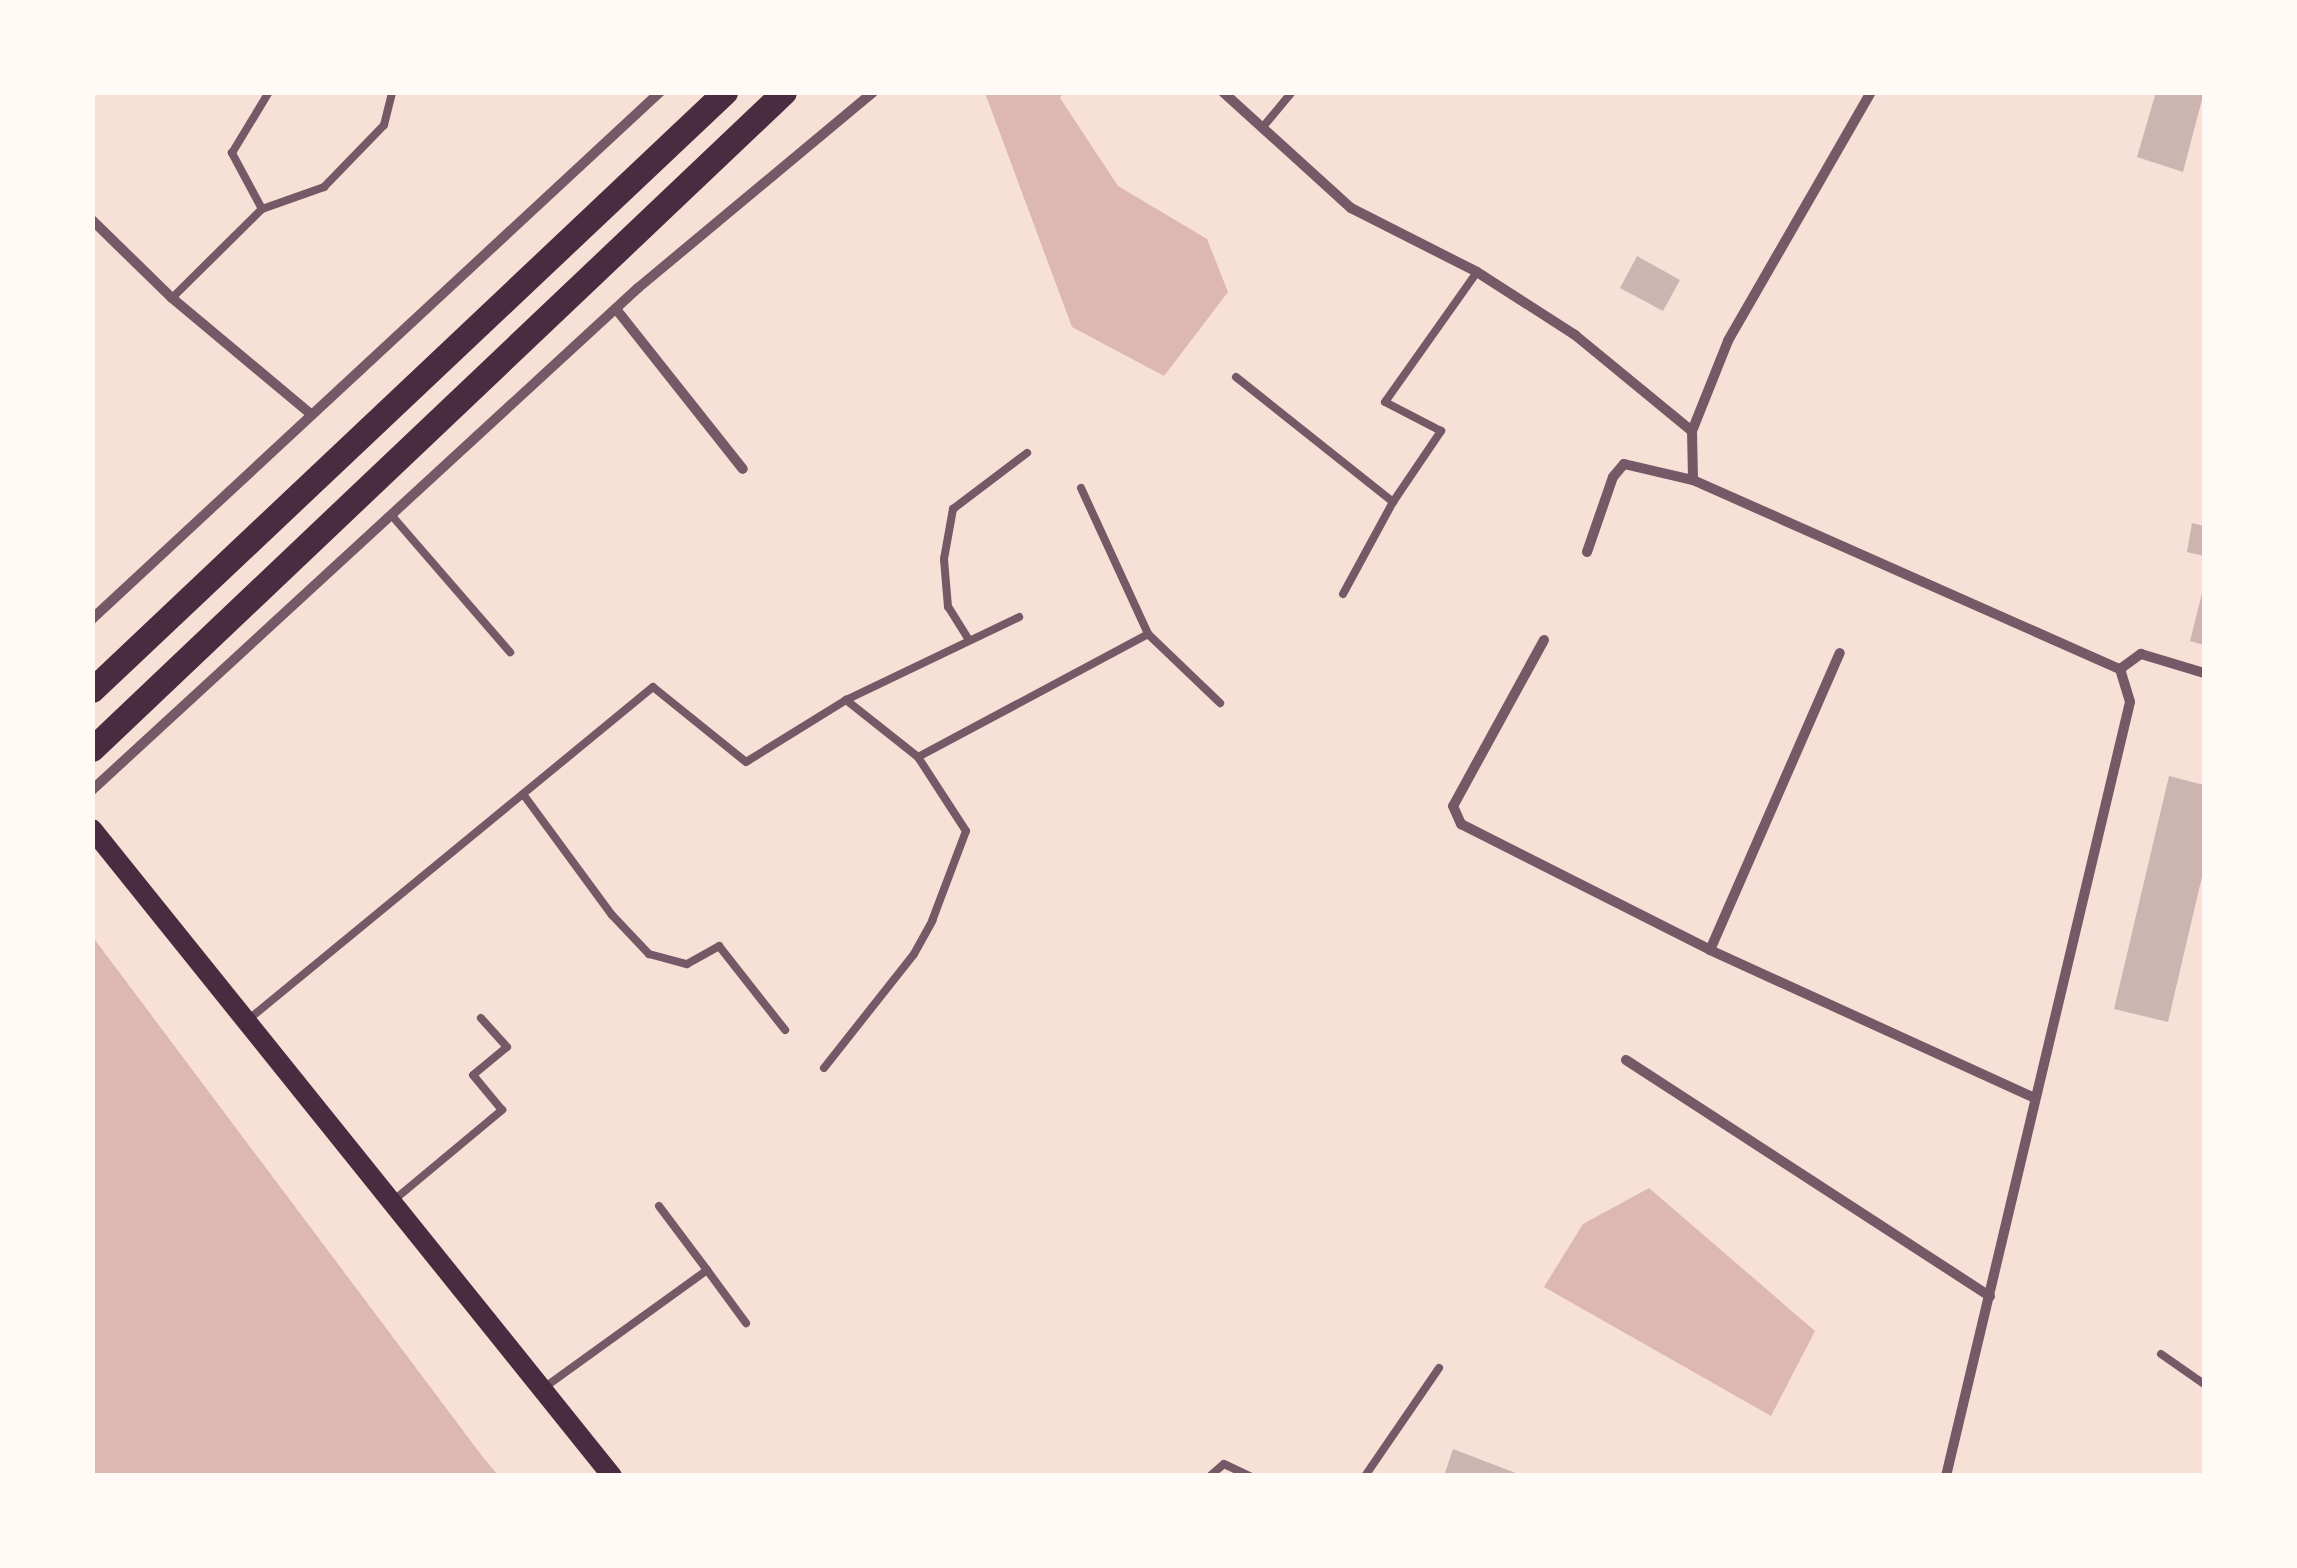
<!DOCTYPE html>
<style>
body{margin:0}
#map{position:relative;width:2297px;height:1568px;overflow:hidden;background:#f7e1d7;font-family:"DejaVu Sans",sans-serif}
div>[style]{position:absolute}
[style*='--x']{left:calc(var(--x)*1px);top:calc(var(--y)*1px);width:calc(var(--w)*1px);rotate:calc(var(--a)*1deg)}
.water>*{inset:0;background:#dcb8b0}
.building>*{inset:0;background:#ccb4b1}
.service>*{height:8px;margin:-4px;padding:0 4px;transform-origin:4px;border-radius:4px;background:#755966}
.minor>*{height:10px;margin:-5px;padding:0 5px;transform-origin:5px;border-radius:5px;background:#755966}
.secondary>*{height:20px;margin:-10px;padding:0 10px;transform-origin:10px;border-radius:10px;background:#4a2c40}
.primary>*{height:25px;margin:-12.5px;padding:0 12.5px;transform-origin:12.5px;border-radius:12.5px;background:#4a2c40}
span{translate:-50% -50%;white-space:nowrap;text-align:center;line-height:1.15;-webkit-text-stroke:10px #fffaf5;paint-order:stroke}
.frame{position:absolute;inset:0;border:95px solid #fffaf5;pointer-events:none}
</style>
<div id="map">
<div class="water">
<i style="clip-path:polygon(985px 93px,1063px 93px,1060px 98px,1118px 186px,1207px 239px,1228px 292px,1164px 376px,1072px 327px)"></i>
<i style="clip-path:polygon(92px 936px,482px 1456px,498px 1475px,93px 1475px)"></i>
<i style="clip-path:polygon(1649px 1188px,1815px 1331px,1771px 1416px,1544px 1287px,1583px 1224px)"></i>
</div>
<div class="building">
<i style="clip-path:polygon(2156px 92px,2204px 92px,2183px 172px,2137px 157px)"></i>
<i style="clip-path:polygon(1637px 256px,1680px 280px,1663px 311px,1620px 288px)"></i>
<i style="clip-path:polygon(2192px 523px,2204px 526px,2204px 556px,2187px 552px)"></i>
<i style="clip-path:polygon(2203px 589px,2204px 589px,2204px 645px,2190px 641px)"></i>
<i style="clip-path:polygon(2169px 776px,2204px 785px,2204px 868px,2168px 1022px,2114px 1009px)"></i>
<i style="clip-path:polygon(1453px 1449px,1521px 1475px,1521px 1476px,1444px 1476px)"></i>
</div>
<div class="service">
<i style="--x:1262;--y:128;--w:47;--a:-50.2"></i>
<i style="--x:262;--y:209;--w:64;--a:-118.2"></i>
<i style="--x:232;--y:153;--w:71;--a:-58.8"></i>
<i style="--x:172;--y:298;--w:127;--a:-44.7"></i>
<i style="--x:262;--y:209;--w:66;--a:-19.5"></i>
<i style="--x:324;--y:187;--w:86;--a:-45.9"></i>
<i style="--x:384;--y:125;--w:34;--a:-76"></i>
<i style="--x:1236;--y:377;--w:201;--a:38.5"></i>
<i style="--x:1081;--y:488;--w:161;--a:65.3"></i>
<i style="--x:1148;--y:634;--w:100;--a:43.8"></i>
<i style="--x:393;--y:517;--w:179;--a:49.1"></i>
<i style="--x:1343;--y:594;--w:105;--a:-61.5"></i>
<i style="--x:1393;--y:502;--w:86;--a:-55.9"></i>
<i style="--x:1441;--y:431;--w:63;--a:-152.6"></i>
<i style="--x:1385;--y:402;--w:159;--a:-54.7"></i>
<i style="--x:969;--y:640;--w:39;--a:-122"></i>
<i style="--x:948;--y:607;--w:48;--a:-94.8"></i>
<i style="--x:944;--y:559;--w:51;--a:-79.8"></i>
<i style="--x:953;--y:509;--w:93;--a:-37.1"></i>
<i style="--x:918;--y:757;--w:261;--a:-28.1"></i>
<i style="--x:523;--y:794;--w:150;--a:53.7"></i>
<i style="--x:612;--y:915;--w:54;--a:46.5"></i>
<i style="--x:649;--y:954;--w:39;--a:15"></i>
<i style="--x:687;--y:964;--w:37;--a:-29"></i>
<i style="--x:719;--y:946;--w:107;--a:51.8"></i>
<i style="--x:249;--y:1019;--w:523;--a:-39.41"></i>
<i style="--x:653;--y:687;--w:119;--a:38.9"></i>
<i style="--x:746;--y:762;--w:118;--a:-31.8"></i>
<i style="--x:846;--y:700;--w:192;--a:-25.6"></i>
<i style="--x:824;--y:1068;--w:145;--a:-51.7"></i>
<i style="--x:914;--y:954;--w:38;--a:-61"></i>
<i style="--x:932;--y:921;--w:96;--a:-69.3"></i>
<i style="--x:966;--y:831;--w:88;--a:-123"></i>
<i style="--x:918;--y:757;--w:92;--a:-141.6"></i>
<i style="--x:394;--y:1200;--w:141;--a:-39.8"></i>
<i style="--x:502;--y:1110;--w:45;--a:-129.6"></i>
<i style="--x:473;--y:1075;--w:44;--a:-39.5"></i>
<i style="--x:507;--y:1047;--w:39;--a:-132"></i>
<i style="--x:707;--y:1270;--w:66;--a:53.7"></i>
<i style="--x:2161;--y:1354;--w:52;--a:34.9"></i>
<i style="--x:545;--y:1387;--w:200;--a:-35.8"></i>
<i style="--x:707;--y:1270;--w:80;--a:-126.9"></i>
<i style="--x:1210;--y:1476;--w:18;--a:-41"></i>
<i style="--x:1224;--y:1464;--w:29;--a:25"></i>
<i style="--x:1365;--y:1476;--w:131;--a:-55.6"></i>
</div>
<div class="minor">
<i style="--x:1223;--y:92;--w:173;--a:42.2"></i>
<i style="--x:1351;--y:208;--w:141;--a:26.9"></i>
<i style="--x:1477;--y:272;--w:117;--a:32.7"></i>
<i style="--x:1575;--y:335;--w:151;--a:39.4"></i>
<i style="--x:1871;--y:92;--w:287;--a:119.9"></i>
<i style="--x:1728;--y:341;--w:97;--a:111.8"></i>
<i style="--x:1692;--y:431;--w:49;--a:88.8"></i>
<i style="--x:1693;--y:480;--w:467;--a:23.9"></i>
<i style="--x:2120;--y:669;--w:34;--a:73"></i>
<i style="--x:2130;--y:702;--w:796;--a:103.37"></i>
<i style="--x:92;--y:220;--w:112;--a:44.3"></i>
<i style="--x:172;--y:298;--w:182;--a:39.9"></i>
<i style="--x:616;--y:309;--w:204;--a:51.6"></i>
<i style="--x:1587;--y:552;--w:79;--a:-70.9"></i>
<i style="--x:1613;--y:477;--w:17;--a:-50"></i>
<i style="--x:1624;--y:464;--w:71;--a:13.1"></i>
<i style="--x:92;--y:619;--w:775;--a:-42.86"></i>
<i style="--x:1544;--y:640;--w:189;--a:118.7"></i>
<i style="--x:1453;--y:806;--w:20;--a:66"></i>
<i style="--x:1461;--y:824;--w:279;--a:26.8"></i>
<i style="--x:1710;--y:950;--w:355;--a:24.5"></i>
<i style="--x:2120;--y:669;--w:26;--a:-36"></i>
<i style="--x:2141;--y:654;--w:66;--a:16.8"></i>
<i style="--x:92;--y:790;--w:742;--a:-42.6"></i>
<i style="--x:638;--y:288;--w:306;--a:-39.8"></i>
<i style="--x:1710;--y:950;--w:324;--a:-66.4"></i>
<i style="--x:1626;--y:1060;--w:434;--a:33"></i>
</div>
<div class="secondary">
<i style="--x:92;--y:829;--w:830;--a:51.21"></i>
</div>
<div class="primary">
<i style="--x:92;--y:690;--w:871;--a:-43.37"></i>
<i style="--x:92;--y:749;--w:954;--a:-43.51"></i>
</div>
<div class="frame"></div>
</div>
